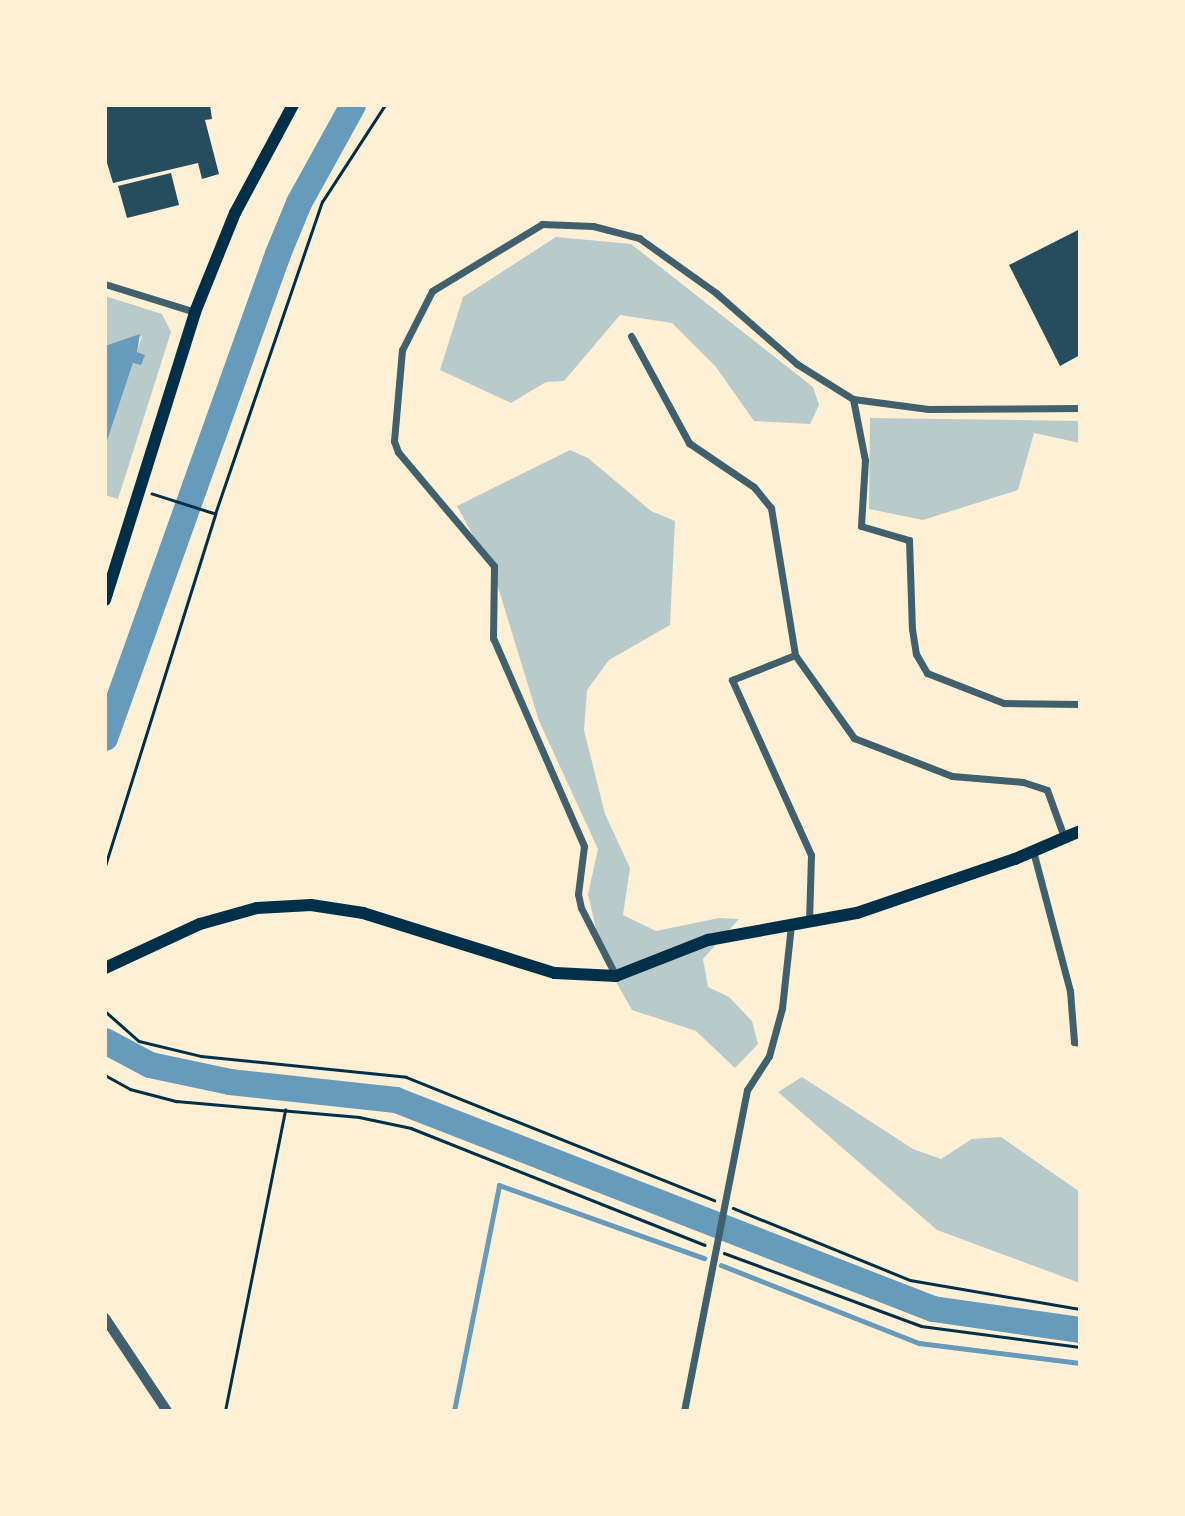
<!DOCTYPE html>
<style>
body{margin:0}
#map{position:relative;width:1185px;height:1516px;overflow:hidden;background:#fdf0d5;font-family:Ubuntu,sans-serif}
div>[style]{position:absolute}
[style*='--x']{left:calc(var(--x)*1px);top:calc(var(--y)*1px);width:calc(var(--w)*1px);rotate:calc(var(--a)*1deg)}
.green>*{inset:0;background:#b9caca}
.water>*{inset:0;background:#669bbc}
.stream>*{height:4.5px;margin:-2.25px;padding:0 2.25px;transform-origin:2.25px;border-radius:2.25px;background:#669bbc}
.river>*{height:26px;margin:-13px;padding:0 13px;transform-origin:13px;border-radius:13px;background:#669bbc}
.building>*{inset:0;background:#264d5e}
.path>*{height:2.5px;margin:-1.25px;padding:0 1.25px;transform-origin:1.25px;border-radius:1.25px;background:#003049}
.minor>*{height:7px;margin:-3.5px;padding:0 3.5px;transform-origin:3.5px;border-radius:3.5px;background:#3f606c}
.tertiary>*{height:10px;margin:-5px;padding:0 5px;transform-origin:5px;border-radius:5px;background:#3f606c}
.primary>*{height:12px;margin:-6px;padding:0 6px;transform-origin:6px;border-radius:6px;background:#003049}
span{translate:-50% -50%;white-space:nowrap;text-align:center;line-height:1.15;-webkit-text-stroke:7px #fdf0d5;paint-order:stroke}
.frame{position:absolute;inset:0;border:107px solid #fdf0d5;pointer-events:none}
</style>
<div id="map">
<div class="green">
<i style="clip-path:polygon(556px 237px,631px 244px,813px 387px,819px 405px,810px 424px,754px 421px,716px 367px,672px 323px,620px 315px,564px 381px,546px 382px,511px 403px,440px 370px,463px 297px)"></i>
<i style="clip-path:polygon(105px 296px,162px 314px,171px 332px,118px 499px,105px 495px,105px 447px,142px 336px,105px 346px)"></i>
<i style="clip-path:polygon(870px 418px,1080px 421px,1080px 443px,1034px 433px,1018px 490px,923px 520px,869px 509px)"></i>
<i style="clip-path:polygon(570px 450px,588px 458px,651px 511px,675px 521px,670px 625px,609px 660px,587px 690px,584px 730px,605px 814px,630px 868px,623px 915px,656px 931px,719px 918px,739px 919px,703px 959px,708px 987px,729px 997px,752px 1021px,758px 1044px,735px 1068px,696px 1031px,632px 1010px,603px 959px,588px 894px,598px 849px,539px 721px,494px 574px,457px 506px)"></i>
<i style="clip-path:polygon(802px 1077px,913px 1149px,941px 1159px,972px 1139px,1001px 1137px,1080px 1192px,1080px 1283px,937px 1230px,778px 1092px)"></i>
</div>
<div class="water">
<i style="clip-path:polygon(140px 334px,137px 352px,145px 355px,141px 365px,133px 363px,105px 447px,105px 346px)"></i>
</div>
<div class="stream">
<i style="--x:721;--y:1265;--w:213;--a:21.5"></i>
<i style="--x:919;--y:1343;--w:162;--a:7.1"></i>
<i style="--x:454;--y:1411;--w:230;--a:-78.7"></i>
<i style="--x:499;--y:1185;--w:218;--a:19.6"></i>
</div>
<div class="river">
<i style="--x:105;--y:738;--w:514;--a:-70.33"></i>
<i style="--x:278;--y:254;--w:55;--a:-67.6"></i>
<i style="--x:299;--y:203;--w:112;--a:-61.1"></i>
<i style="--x:105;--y:1041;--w:51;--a:28.1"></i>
<i style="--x:150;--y:1065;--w:82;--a:12"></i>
<i style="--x:230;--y:1082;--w:167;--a:6.2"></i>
<i style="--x:396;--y:1100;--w:576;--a:21.27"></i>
<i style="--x:933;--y:1309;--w:148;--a:8.1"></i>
</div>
<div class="building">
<i style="clip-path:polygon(105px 105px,210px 105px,212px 119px,205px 120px,219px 174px,202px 179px,198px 163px,113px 183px,105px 156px)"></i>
<i style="clip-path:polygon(171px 173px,179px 205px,127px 218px,118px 186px)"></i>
<i style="clip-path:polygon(1080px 229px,1080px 355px,1060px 366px,1009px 265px)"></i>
</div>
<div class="path">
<i style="--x:215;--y:514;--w:330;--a:-71.1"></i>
<i style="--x:322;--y:202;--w:116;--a:-57"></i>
<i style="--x:105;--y:866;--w:369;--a:-72.6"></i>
<i style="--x:215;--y:514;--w:66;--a:-162.4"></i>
<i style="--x:105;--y:1011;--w:45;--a:41.4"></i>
<i style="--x:139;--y:1041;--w:64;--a:13.6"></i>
<i style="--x:201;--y:1056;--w:206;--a:5.8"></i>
<i style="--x:406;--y:1077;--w:332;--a:21.8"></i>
<i style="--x:105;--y:1075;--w:29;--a:29"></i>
<i style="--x:130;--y:1089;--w:48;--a:14.6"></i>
<i style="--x:176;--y:1101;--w:184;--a:5"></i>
<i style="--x:359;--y:1117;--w:53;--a:11.9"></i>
<i style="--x:411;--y:1128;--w:316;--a:21.7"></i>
<i style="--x:733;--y:1208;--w:191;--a:22.1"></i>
<i style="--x:910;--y:1280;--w:172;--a:9.7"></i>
<i style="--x:724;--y:1253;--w:210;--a:20.3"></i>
<i style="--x:921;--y:1326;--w:160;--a:7.5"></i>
<i style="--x:225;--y:1411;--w:307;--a:-78.7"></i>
</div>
<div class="minor">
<i style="--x:105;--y:284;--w:94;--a:17.3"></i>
<i style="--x:631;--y:336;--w:122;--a:61.5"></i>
<i style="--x:689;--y:443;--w:78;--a:34.1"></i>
<i style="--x:754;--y:487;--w:27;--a:51"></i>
<i style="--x:771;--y:508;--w:149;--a:80.7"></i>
<i style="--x:795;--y:655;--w:102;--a:54.6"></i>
<i style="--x:854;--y:738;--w:105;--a:21.2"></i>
<i style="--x:952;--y:776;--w:71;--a:4.8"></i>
<i style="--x:1023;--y:782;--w:25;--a:18"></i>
<i style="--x:1047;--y:790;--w:50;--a:70.1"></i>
<i style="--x:853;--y:399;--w:62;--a:78.9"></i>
<i style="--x:865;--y:460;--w:66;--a:93.5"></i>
<i style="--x:861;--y:526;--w:50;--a:16.3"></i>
<i style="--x:909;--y:540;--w:89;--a:88.1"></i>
<i style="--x:912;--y:629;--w:25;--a:81"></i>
<i style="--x:916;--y:654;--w:22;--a:60"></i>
<i style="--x:927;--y:673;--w:83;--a:21.3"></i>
<i style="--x:1004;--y:703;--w:76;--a:0.8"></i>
<i style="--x:795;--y:655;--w:68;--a:158.4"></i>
<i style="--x:732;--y:680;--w:192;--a:65.7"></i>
<i style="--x:811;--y:855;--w:66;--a:91.7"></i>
<i style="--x:1033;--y:851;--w:145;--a:75.2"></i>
<i style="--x:1070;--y:991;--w:51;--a:85.5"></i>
<i style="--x:1074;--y:1042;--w:6;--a:9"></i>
<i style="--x:616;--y:976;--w:76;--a:-117.2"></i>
<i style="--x:581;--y:908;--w:14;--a:-102"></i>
<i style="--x:578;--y:894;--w:48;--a:-82.9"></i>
<i style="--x:584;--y:846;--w:227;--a:-113.6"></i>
<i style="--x:493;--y:638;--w:72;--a:-89.2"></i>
<i style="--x:494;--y:566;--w:149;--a:-130.1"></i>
<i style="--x:398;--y:452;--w:12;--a:-110"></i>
<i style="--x:394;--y:441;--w:91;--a:-85"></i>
<i style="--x:402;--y:350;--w:66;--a:-63"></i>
<i style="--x:432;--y:291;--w:129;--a:-31.3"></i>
<i style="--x:542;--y:224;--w:51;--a:2.2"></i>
<i style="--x:593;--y:226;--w:48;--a:14.6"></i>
<i style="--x:639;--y:238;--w:95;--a:35.5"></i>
<i style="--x:716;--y:293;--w:108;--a:41.2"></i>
<i style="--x:797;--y:364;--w:66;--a:32"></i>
<i style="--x:853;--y:399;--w:76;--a:7.6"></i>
<i style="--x:928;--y:409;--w:152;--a:-0.4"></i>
<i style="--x:684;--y:1411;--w:327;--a:-78.9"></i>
<i style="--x:747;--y:1090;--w:40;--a:-57.1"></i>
<i style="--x:769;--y:1056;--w:50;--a:-74.8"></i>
<i style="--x:782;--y:1008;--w:83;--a:-83.8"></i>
</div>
<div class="tertiary">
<i style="--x:105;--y:1318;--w:112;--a:56.3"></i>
</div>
<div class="primary">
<i style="--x:105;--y:600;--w:302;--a:-72.6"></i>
<i style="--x:195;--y:312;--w:107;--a:-68"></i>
<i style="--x:235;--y:213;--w:123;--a:-61.8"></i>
<i style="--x:105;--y:968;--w:105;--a:-24.9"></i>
<i style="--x:200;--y:924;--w:59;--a:-15.7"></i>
<i style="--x:257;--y:908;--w:54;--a:-3.2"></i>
<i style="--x:311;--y:905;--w:53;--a:8.7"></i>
<i style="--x:363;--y:913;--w:201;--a:17.4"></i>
<i style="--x:555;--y:973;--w:61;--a:2.8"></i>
<i style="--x:616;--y:976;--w:99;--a:-21.4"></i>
<i style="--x:708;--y:940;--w:151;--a:-10.3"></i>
<i style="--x:857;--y:913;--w:167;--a:-18.9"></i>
<i style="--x:1015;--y:859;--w:71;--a:-23.3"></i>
</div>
<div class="frame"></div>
</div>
